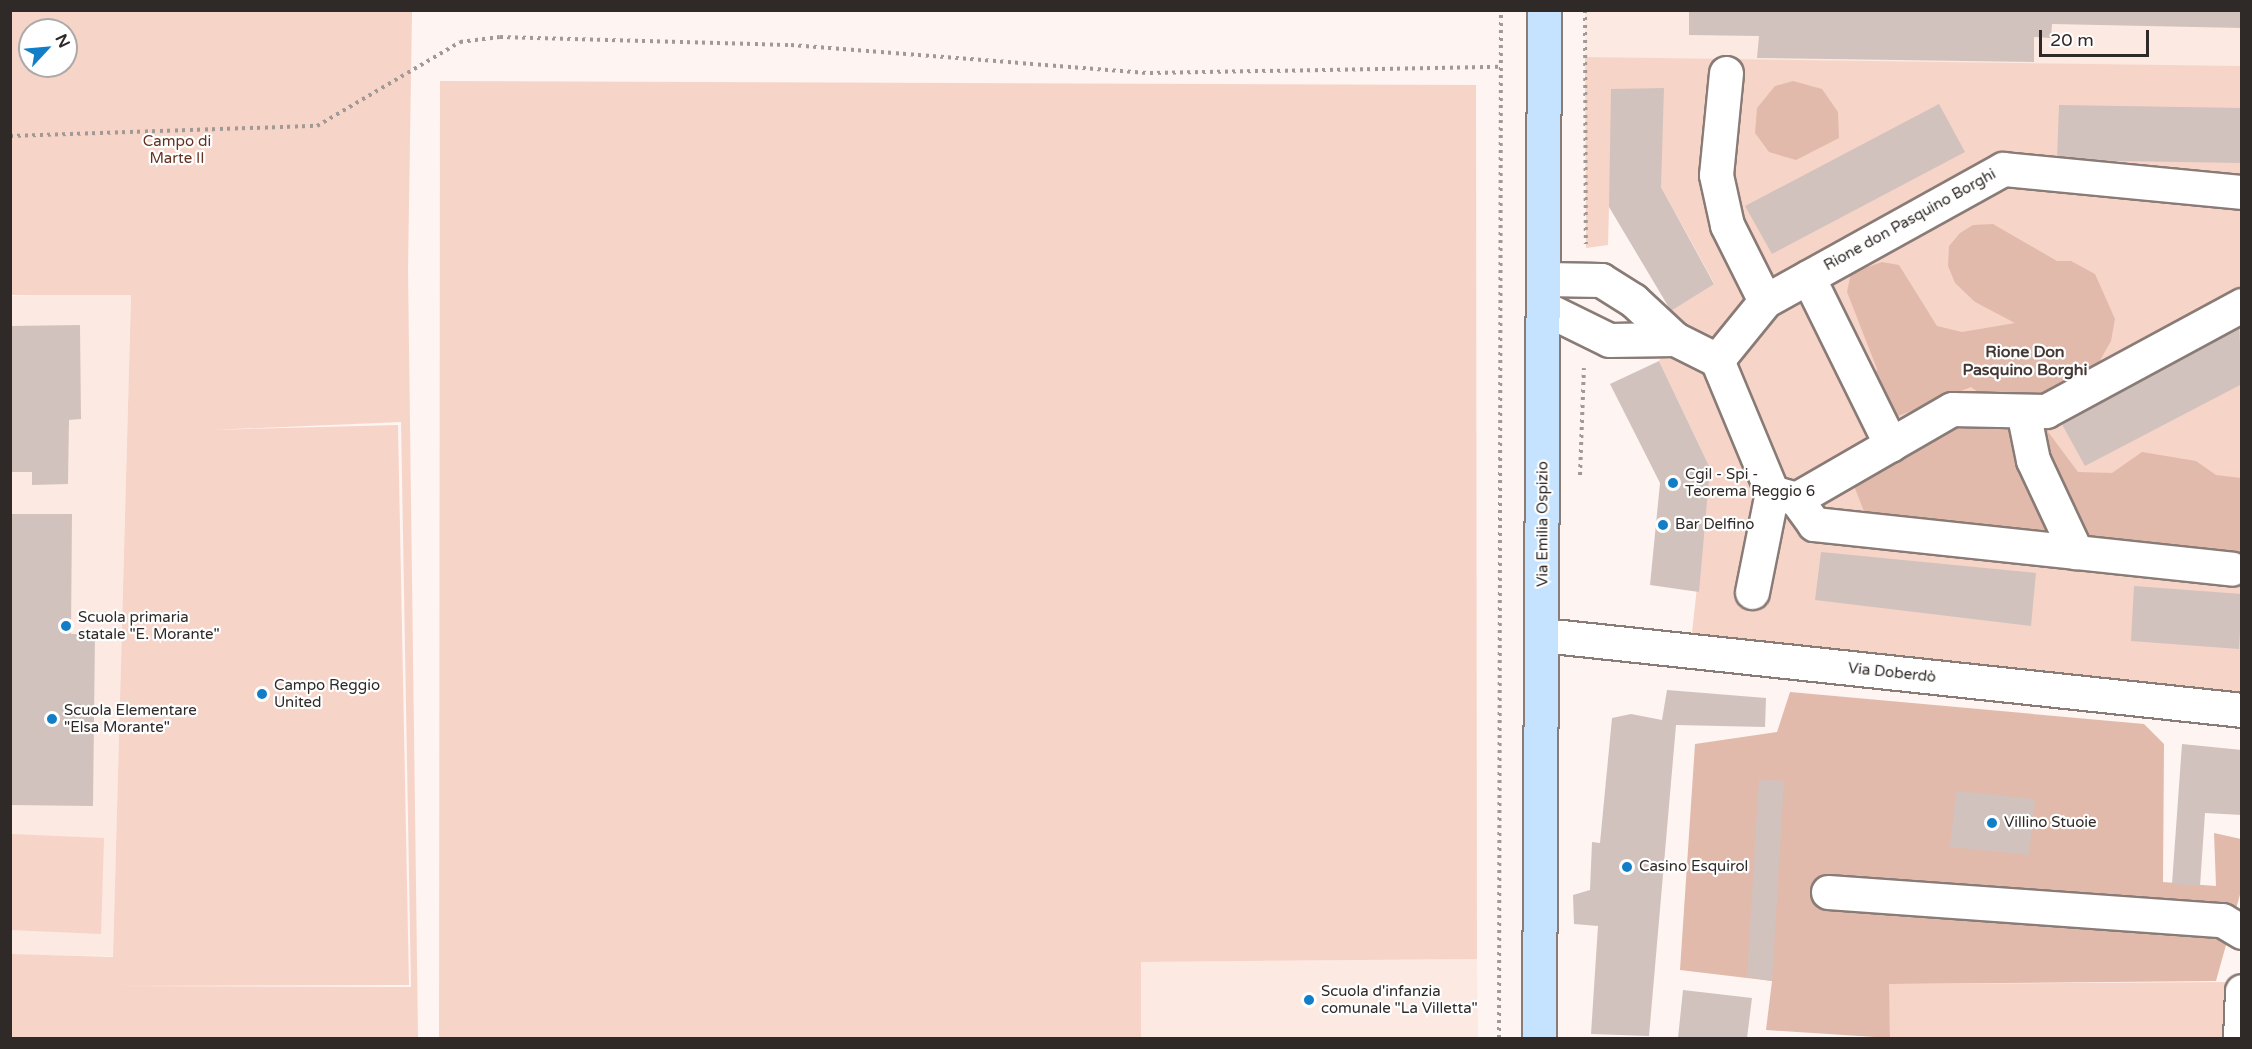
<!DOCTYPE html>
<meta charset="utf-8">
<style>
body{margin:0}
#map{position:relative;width:2252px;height:1049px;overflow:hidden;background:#fef4f1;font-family:"Varela Round",sans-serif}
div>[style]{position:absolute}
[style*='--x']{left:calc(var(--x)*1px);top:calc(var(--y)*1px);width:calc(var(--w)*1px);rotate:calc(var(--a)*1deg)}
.built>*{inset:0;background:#fce9e2}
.green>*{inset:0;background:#f7d4c8}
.forest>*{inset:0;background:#e1baac}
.building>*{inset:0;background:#d2c2bd}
.path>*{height:4px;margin-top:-2px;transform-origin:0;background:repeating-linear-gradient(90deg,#a19996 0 3px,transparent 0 7.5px)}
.roads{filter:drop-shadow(2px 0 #897b76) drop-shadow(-2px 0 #897b76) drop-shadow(0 2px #897b76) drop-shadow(0 -2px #897b76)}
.minor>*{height:33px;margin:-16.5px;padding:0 16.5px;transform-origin:16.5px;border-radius:16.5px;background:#fff}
.major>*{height:33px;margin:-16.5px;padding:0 16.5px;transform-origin:16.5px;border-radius:16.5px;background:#c5e3ff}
.dots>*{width:16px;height:16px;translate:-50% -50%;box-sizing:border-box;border:3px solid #fff;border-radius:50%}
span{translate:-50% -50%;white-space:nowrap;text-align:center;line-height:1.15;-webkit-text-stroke:4.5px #fff;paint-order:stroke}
.park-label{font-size:15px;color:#64311f}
.street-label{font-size:15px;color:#2f2927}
.poi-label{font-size:15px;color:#2f2927}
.left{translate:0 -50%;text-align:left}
.neighbourhood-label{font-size:16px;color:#443834;font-weight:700}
.frame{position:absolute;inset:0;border:12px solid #2f2927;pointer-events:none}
.north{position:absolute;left:18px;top:18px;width:60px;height:60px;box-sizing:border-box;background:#fff;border:2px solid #aca9a9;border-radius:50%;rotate:64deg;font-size:16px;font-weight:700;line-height:24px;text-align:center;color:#2f2927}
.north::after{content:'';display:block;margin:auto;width:21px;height:27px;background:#127ec8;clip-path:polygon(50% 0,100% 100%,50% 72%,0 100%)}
.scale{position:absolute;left:2039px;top:30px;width:110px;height:27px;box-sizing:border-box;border:3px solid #2f2927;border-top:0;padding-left:8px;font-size:18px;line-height:21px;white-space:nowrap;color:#2f2927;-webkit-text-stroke:4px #fff;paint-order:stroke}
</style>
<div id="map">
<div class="built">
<i style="clip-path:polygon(1585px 11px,2241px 11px,2241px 76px,1585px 57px)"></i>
<i style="clip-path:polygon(131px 291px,113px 956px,11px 955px,10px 296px)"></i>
<i style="clip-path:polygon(1477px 959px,1478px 1038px,1141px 1038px,1141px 962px)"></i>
</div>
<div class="green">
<i style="clip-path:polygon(evenodd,10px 11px,412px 11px,408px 270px,418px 1038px,11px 1038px,11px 954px,113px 957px,131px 295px,11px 295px,10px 11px,30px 30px,66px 30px,66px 66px,30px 66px,30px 30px,10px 11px,401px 422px,411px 987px,112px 986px,409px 985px,398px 425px,211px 430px,401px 422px)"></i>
<i style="clip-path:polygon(1585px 57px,2241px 66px,2241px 710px,1690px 651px,1710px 468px,1659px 361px,1675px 339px,1671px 311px,1714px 283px,1661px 187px,1609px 207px,1608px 245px,1586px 248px)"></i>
<i style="clip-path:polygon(440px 81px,1476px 85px,1477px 959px,1141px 962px,1141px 1038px,439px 1038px)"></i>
<i style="clip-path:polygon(11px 834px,104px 838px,101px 934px,11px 930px)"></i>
<i style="clip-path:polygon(2231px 982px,2226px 1038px,1890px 1038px,1888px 984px)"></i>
</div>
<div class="forest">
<i style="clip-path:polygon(1793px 81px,1822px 89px,1838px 112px,1839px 138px,1796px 160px,1769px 152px,1755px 133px,1757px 108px,1775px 86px)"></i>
<i style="clip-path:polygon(1993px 224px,2057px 261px,2071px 261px,2095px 274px,2115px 319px,2111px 341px,2098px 364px,2080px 377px,2033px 400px,1989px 400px,1971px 387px,1896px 417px,1880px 405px,1874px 386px,1877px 369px,1847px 292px,1851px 273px,1882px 262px,1899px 265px,1937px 326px,1962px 332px,2015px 323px,1975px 302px,1955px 283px,1948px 266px,1949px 246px,1960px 233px,1973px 225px)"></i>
<i style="clip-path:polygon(1956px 420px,2043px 425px,2078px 472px,2112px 473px,2142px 452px,2196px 461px,2216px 475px,2241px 478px,2241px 579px,2238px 554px,1865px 514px,1854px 486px)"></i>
<i style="clip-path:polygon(1790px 692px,2144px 724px,2164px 744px,2163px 882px,2216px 886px,2214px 833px,2241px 839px,2241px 891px,2216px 981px,1889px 984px,1890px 1038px,1766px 1030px,1772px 981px,1680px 970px,1695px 744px,1777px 732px)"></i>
</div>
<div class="building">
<i style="clip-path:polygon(1689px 10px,2242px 10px,2242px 28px,2052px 24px,2051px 38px,2034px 37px,2034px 62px,1757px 58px,1759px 36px,1689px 35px)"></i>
<i style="clip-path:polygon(1664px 88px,1661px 187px,1714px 284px,1671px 311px,1609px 207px,1611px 89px)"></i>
<i style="clip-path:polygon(1939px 104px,1965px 152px,1772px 254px,1745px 206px)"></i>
<i style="clip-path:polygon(2059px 105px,2242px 108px,2242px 163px,2057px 160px)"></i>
<i style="clip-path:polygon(2239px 324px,2242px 384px,2085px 466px,2059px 419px)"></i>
<i style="clip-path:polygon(80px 325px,81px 419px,69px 420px,68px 484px,32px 485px,32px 472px,10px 472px,10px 326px)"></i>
<i style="clip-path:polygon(1659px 361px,1710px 468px,1699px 592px,1650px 585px,1660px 483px,1610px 384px)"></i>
<i style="clip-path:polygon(10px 514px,72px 514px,71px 634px,95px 634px,93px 806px,10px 805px)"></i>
<i style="clip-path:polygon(1821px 552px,2036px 573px,2031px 626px,1815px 600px)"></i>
<i style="clip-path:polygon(2134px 586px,2242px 594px,2239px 649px,2131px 641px)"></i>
<i style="clip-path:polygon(1667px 690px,1766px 698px,1765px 727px,1676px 725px,1649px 1036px,1591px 1034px,1598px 926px,1574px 924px,1573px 895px,1590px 890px,1592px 842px,1600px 843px,1612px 718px,1631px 714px,1662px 720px)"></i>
<i style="clip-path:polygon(2182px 744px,2242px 750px,2242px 815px,2205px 813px,2200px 886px,2172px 884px)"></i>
<i style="clip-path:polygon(1759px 779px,1784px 781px,1772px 981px,1747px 977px)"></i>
<i style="clip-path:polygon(1956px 791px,2035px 799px,2029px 855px,1950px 847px)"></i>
<i style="clip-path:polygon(1683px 990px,1752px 998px,1747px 1038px,1678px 1038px)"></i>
</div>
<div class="path">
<i style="--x:1585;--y:10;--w:234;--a:89.8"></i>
<i style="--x:10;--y:136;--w:307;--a:-1.9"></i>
<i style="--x:317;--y:126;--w:166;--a:-30.4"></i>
<i style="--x:460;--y:42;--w:40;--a:-7.1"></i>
<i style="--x:500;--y:37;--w:291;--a:1.6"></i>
<i style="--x:791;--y:45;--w:360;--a:4.5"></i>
<i style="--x:1150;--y:73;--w:351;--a:-1"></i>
<i style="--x:1580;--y:475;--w:107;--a:-87.9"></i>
<i style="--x:1499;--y:1038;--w:1028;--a:-89.89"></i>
</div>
<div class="roads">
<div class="minor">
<i style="--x:1726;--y:73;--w:102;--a:95.6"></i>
<i style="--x:1716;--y:175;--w:51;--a:77.6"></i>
<i style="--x:1727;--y:225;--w:85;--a:63.4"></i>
<i style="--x:2242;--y:192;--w:240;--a:-174.5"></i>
<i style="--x:2003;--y:169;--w:272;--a:151"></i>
<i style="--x:1765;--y:301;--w:76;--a:129.1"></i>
<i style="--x:1717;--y:360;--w:143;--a:67.4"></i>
<i style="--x:1772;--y:492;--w:25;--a:16"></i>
<i style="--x:1796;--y:499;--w:180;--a:-30"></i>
<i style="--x:1952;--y:409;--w:94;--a:1.2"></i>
<i style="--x:2046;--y:411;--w:223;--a:-28.4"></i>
<i style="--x:1808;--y:277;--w:187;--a:63.7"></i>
<i style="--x:1545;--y:279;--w:56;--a:1"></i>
<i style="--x:1601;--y:280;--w:38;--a:32"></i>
<i style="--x:1633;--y:300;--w:57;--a:42.9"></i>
<i style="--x:1675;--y:339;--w:47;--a:26.6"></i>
<i style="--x:1544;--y:308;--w:72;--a:26.2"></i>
<i style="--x:1609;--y:340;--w:66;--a:-0.9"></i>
<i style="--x:2023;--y:411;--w:50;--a:78.5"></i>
<i style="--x:2033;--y:460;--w:102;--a:64.9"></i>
<i style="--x:1796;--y:499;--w:31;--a:54"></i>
<i style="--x:1814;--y:524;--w:420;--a:6.1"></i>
<i style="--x:1752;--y:592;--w:102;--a:-78.7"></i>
<i style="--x:1543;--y:635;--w:703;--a:6.12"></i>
<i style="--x:1828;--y:892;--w:395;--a:4.1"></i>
<i style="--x:2222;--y:920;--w:23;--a:31"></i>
<i style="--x:2240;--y:1038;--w:47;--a:-87.6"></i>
</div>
<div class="major">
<i style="--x:1539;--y:1038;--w:1028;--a:-89.72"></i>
</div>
</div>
<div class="dots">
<i style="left:1673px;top:483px;background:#127ec8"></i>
<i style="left:1663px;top:525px;background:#127ec8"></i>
<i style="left:66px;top:626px;background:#127ec8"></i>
<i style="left:262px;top:694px;background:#127ec8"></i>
<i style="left:52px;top:719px;background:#127ec8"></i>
<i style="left:1992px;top:823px;background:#127ec8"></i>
<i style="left:1627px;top:867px;background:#127ec8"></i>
<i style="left:1309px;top:1000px;background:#127ec8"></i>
</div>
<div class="park-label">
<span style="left:177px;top:150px">Campo di<br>Marte II</span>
</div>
<div class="street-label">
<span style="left:1910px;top:220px;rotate:-29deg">Rione don Pasquino Borghi</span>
<span style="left:1543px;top:524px;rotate:-90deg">Via Emilia Ospizio</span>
<span style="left:1892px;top:673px;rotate:6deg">Via Doberdò</span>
</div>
<div class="poi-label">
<span class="left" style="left:1685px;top:483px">Cgil - Spi -<br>Teorema Reggio 6</span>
<span class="left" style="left:1675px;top:525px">Bar Delfino</span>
<span class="left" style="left:78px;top:626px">Scuola primaria<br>statale "E. Morante"</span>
<span class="left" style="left:274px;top:694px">Campo Reggio<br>United</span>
<span class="left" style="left:64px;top:719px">Scuola Elementare<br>"Elsa Morante"</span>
<span class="left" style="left:2004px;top:823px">Villino Stuoie</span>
<span class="left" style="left:1639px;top:867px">Casino Esquirol</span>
<span class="left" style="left:1321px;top:1000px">Scuola d'infanzia<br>comunale "La Villetta"</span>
</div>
<div class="neighbourhood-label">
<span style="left:2025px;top:361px">Rione Don<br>Pasquino Borghi</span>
</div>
<div class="frame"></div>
<div class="north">N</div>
<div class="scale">20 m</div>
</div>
